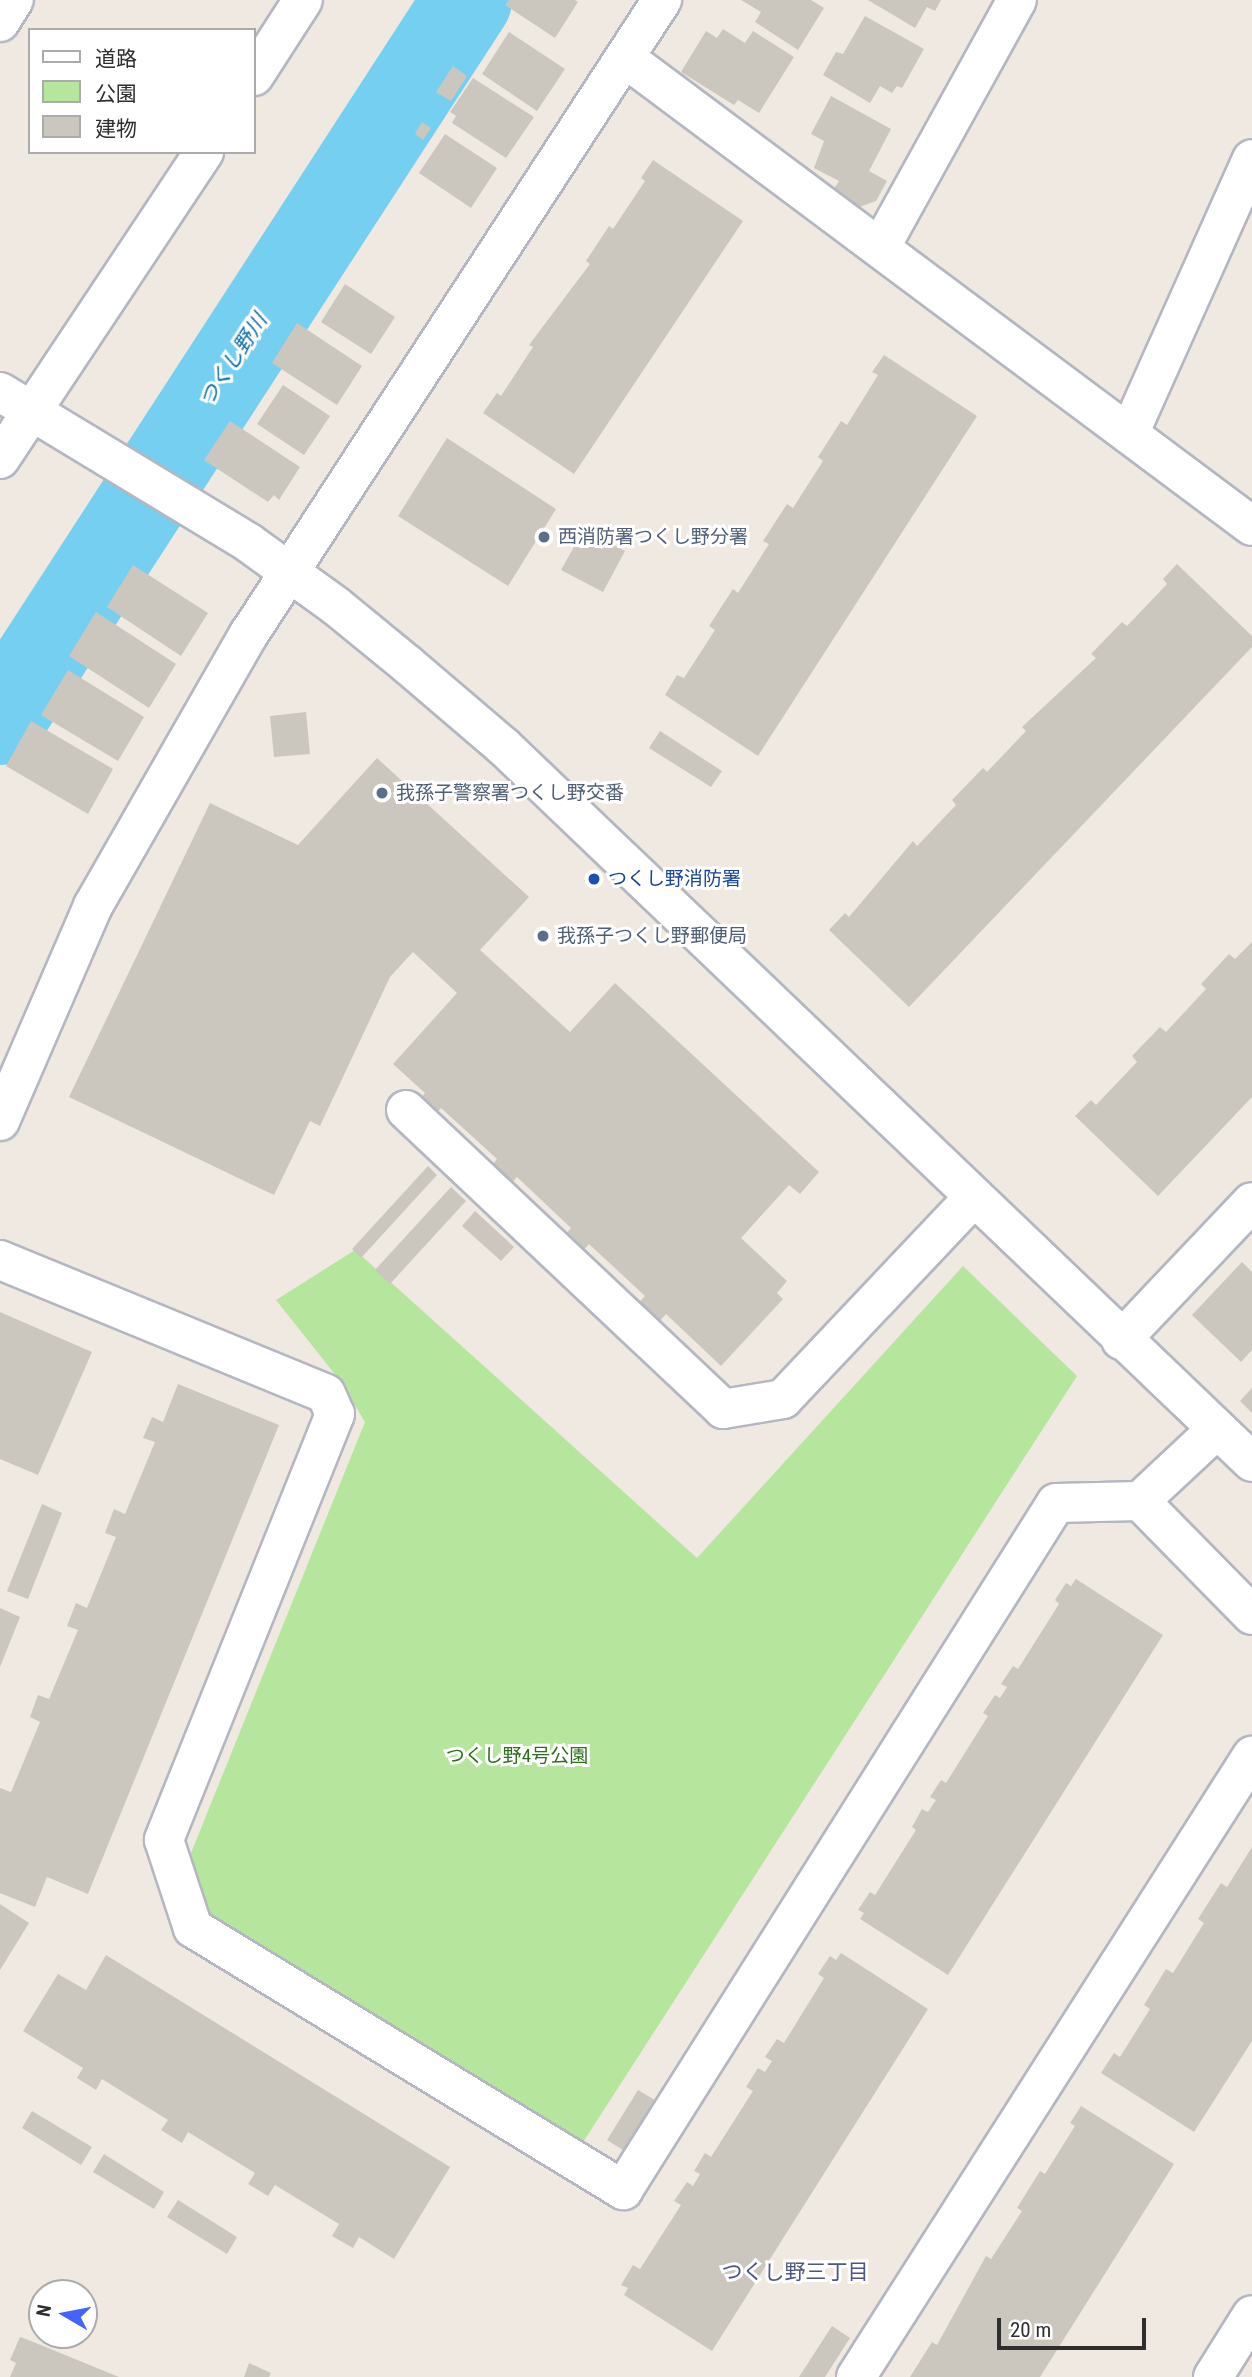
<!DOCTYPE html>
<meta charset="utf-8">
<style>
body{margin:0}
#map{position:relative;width:1252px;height:2377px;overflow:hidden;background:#efe9e1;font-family:"Roboto Condensed","Noto Sans JP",sans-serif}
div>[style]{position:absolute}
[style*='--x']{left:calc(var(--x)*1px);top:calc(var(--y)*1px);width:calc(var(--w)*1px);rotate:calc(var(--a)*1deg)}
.green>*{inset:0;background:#b6e59e}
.river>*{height:89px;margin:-44.5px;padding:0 44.5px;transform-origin:44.5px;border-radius:44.5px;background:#75cff0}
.building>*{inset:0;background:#cbc7bf}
.roads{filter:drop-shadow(2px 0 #b4b7c1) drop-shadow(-2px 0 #b4b7c1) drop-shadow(0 2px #b4b7c1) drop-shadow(0 -2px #b4b7c1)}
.minor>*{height:38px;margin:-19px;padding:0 19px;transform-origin:19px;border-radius:19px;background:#fff}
.dots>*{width:19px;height:19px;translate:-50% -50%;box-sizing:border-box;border:4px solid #fff;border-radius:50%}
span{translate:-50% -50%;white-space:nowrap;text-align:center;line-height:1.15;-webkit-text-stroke:6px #fff;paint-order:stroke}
.service-label{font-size:19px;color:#4e5e75}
.left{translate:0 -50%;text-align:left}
.transit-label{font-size:19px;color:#164399}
.park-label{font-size:19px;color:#2c6e1b}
.water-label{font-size:21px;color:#0d6fa3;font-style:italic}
.neighbourhood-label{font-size:21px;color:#4d5680}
.legend{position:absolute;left:28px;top:28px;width:228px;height:126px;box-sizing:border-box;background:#fff;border:2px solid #ababab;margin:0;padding:9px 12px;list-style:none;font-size:21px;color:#2e2e2e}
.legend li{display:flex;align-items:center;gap:14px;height:35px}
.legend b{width:35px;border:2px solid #ababab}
.north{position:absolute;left:28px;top:2279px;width:70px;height:70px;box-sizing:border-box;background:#fff;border:2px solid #ababab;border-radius:50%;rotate:280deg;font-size:19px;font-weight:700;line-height:28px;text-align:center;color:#2e2e2e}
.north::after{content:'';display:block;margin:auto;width:24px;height:32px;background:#4264fb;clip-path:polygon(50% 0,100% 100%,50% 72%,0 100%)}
.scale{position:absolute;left:997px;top:2318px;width:149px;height:32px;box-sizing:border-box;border:4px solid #2e2e2e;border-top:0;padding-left:9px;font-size:21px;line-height:24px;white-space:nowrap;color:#2e2e2e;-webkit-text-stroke:5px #fff;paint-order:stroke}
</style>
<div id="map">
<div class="green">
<i style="clip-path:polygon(355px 1250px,697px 1558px,963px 1266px,1077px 1376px,578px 2150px,207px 1914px,187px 1863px,365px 1422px,341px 1382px,276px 1300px)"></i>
</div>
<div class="river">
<i style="--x:0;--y:720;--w:858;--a:-57.03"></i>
</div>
<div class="building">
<i style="clip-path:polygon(509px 0,575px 0,578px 2px,555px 38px,505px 5px)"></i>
<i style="clip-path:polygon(741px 0,811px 0,824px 8px,798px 50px,755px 22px,761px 12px)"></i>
<i style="clip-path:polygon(868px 0,941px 0,935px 11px,927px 7px,915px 28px)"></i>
<i style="clip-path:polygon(865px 16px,924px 49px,902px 88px,897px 86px,892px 93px,880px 86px,870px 103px,823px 75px,836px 52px,843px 54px)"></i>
<i style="clip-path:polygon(723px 29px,745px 43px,753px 31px,794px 57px,759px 113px,738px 100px,734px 105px,681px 72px,706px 31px,717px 38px)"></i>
<i style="clip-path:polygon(509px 32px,565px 69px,537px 111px,482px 74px)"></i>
<i style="clip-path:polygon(453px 66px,467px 76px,451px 101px,436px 92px)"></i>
<i style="clip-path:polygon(473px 78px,534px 117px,506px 158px,452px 123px,456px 116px,450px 112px)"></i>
<i style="clip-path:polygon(831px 96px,891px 129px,869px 171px,887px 181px,876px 201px,859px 207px,832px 192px,839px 181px,814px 168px,824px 141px,811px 134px)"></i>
<i style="clip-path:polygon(422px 122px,431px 128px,423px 140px,415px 134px)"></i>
<i style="clip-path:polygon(445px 134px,497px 168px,471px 208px,419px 173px)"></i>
<i style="clip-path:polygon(653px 160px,743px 221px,574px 474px,483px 413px,497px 393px,501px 396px,533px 347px,529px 345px,590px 264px,586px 261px,609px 226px,613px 229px,645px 181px,641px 178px)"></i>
<i style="clip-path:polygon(345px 284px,395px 317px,371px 354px,321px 322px)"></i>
<i style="clip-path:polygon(297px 323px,362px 366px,337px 405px,272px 363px)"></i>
<i style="clip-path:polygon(884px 355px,977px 416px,758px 756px,665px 695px,677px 675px,684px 678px,715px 630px,709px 626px,733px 589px,738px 593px,769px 544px,763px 541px,787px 504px,793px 508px,823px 461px,818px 457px,841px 421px,847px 425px,878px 375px,872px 372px)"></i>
<i style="clip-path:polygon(283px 385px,330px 416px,304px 455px,257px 424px)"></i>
<i style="clip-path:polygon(230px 421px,300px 467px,279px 500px,274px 495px,268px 502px,204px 460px)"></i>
<i style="clip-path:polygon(447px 438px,556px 509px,508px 586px,398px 516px)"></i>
<i style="clip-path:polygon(584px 529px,625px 551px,603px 592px,561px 570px)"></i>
<i style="clip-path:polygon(1177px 564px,1252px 636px,1252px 647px,909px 1007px,829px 930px,845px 913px,849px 917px,913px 841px,917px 846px,956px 805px,952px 800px,983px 768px,987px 772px,1026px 731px,1022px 727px,1096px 658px,1091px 654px,1122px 622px,1127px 626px,1167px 584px,1163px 579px)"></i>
<i style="clip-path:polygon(133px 565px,208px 613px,181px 656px,107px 607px)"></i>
<i style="clip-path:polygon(96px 612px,176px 664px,149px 708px,69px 656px)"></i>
<i style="clip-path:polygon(68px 670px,144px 717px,118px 761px,41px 715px)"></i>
<i style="clip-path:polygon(306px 712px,310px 754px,274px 757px,270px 716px)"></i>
<i style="clip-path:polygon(31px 721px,113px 769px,88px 814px,6px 766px)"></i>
<i style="clip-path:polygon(660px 731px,722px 771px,711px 787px,649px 748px)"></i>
<i style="clip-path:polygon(377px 758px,529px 897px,480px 950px,570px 1032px,615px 983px,819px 1172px,800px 1194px,789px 1185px,741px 1238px,787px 1281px,777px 1293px,783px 1299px,721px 1366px,666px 1314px,657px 1324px,637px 1305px,645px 1296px,589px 1244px,580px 1254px,563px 1237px,571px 1228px,517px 1177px,508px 1187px,489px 1169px,497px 1159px,441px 1108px,433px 1117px,417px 1103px,425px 1093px,393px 1064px,457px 993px,413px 952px,390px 977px,320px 1126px,310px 1121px,274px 1195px,69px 1097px,210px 803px,298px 845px)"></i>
<i style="clip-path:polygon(1252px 942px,1252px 1097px,1158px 1196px,1075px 1116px,1091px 1100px,1096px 1105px,1137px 1062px,1132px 1056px,1160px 1027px,1166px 1032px,1206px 989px,1201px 984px,1229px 954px,1235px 959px)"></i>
<i style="clip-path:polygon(428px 1166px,437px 1175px,361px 1258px,352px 1249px)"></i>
<i style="clip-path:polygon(451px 1187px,466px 1201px,390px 1284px,375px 1270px)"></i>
<i style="clip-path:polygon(475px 1211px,514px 1247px,501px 1261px,462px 1226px)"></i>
<i style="clip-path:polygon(1242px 1262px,1252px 1272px,1252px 1350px,1241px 1362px,1192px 1315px)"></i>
<i style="clip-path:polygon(0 1312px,92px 1352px,38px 1475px,0 1459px)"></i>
<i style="clip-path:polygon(178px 1384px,279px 1425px,88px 1894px,47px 1877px,35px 1907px,0 1893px,0 1788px,11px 1792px,40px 1722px,30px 1717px,38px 1695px,49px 1699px,78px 1630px,67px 1626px,76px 1603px,87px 1608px,116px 1537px,105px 1533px,114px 1509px,125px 1514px,155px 1442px,143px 1438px,152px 1417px,163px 1422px)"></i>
<i style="clip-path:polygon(1252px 1388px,1252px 1413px,1240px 1401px)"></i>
<i style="clip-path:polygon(42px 1504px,62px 1513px,28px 1599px,7px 1591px)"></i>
<i style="clip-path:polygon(1076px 1579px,1163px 1635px,948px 1975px,860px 1919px,864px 1913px,858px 1910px,870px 1892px,875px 1895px,916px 1830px,912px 1827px,922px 1809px,928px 1812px,936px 1800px,930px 1797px,941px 1780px,946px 1783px,988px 1716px,983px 1713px,995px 1695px,1000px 1698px,1007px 1687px,1001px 1684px,1013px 1666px,1018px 1669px,1059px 1604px,1055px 1600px,1066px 1583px,1071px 1586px)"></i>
<i style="clip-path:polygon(0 1608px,20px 1617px,0 1667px)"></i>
<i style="clip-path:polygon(1252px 1847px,1252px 2041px,1194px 2132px,1101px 2073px,1114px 2053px,1120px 2057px,1150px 2009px,1144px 2005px,1166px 1969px,1173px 1973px,1204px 1923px,1198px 1919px,1221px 1883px,1227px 1887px)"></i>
<i style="clip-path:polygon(0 1904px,29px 1923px,0 1970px)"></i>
<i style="clip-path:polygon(841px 1953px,928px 2009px,712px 2351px,624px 2295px,628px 2288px,621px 2285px,633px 2265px,640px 2269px,681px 2205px,674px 2201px,687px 2182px,693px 2186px,700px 2174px,694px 2171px,705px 2153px,711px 2157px,753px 2091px,746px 2087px,758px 2068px,765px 2072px,772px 2061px,765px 2057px,777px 2039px,784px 2043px,824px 1978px,818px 1974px,830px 1956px,836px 1960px)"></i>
<i style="clip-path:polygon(106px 1955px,450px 2167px,394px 2259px,359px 2237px,353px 2248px,332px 2236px,339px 2224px,275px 2185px,268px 2196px,248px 2184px,255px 2173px,188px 2132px,182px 2143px,161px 2130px,168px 2120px,102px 2079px,96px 2090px,77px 2078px,83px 2068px,23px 2031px,58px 1974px,86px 1990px)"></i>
<i style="clip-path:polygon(638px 2090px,658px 2102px,626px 2152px,607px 2140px)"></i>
<i style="clip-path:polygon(1081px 2106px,1174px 2164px,1040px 2377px,910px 2377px,932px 2342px,937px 2345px,986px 2256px,991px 2259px,1022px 2211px,1017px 2208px,1040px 2171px,1045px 2174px,1075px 2126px,1070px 2123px)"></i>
<i style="clip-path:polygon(32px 2111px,92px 2147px,81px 2165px,22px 2128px)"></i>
<i style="clip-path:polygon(104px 2154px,164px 2192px,154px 2209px,93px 2172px)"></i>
<i style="clip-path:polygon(178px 2200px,237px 2237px,227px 2254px,167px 2217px)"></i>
<i style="clip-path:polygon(832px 2326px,850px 2338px,825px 2377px,799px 2377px)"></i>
<i style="clip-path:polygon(20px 2337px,26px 2339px,119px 2377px,10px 2377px,16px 2363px,10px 2360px)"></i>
<i style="clip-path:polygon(249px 2363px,271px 2373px,269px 2377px,244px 2377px)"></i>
</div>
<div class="roads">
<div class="minor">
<i style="--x:0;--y:22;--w:26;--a:-58"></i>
<i style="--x:625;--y:58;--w:782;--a:36.74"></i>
<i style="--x:254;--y:76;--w:90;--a:-57.2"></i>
<i style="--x:880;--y:248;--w:283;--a:-61.1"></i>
<i style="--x:0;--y:392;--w:291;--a:31.2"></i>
<i style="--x:249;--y:543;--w:107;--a:35.9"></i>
<i style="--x:336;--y:606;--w:93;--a:39.3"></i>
<i style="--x:408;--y:665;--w:125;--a:40.5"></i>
<i style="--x:503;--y:746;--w:1036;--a:43.71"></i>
<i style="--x:1129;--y:434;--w:301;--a:-65.9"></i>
<i style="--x:0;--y:459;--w:369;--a:-56.4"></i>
<i style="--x:406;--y:1110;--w:436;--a:43.3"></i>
<i style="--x:723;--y:1409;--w:61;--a:-9.5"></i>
<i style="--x:783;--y:1399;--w:277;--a:-46.6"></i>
<i style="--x:0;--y:1121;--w:234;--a:-66.6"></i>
<i style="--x:93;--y:906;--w:314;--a:-60.2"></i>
<i style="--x:249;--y:634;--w:757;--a:-56.92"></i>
<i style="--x:0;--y:1260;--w:352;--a:22.3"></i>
<i style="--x:326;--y:1394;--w:22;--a:66"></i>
<i style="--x:335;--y:1414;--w:459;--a:111.9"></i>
<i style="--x:164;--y:1840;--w:93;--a:71.8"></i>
<i style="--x:193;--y:1928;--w:504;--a:31.35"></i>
<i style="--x:623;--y:2190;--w:812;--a:-57.78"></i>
<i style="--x:1056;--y:1503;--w:84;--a:-1.4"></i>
<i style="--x:1140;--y:1501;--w:105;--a:-43.1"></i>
<i style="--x:1121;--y:1340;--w:190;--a:-46.5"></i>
<i style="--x:1140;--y:1501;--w:160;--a:45.5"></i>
<i style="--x:856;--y:2377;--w:737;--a:-57.48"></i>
<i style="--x:1213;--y:2377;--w:73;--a:-57.8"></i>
</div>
</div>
<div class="dots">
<i style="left:544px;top:537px;background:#5c6f8a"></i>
<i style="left:382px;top:793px;background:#5c6f8a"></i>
<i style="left:594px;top:879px;background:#1a4fb4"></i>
<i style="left:543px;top:936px;background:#5c6f8a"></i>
</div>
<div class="service-label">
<span class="left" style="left:558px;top:537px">西消防署つくし野分署</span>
<span class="left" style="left:396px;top:793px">我孫子警察署つくし野交番</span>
<span class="left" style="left:557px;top:936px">我孫子つくし野郵便局</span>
</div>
<div class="transit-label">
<span class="left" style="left:608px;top:879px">つくし野消防署</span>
</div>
<div class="park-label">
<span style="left:517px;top:1756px">つくし野4号公園</span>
</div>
<div class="water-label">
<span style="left:233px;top:360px;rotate:-57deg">つくし野川</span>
</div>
<div class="neighbourhood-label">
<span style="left:795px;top:2272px">つくし野三丁目</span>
</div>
<ul class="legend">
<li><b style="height:9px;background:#fff"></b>道路</li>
<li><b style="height:19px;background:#b6e59e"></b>公園</li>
<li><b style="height:19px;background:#cbc7bf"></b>建物</li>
</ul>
<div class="north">N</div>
<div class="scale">20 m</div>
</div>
